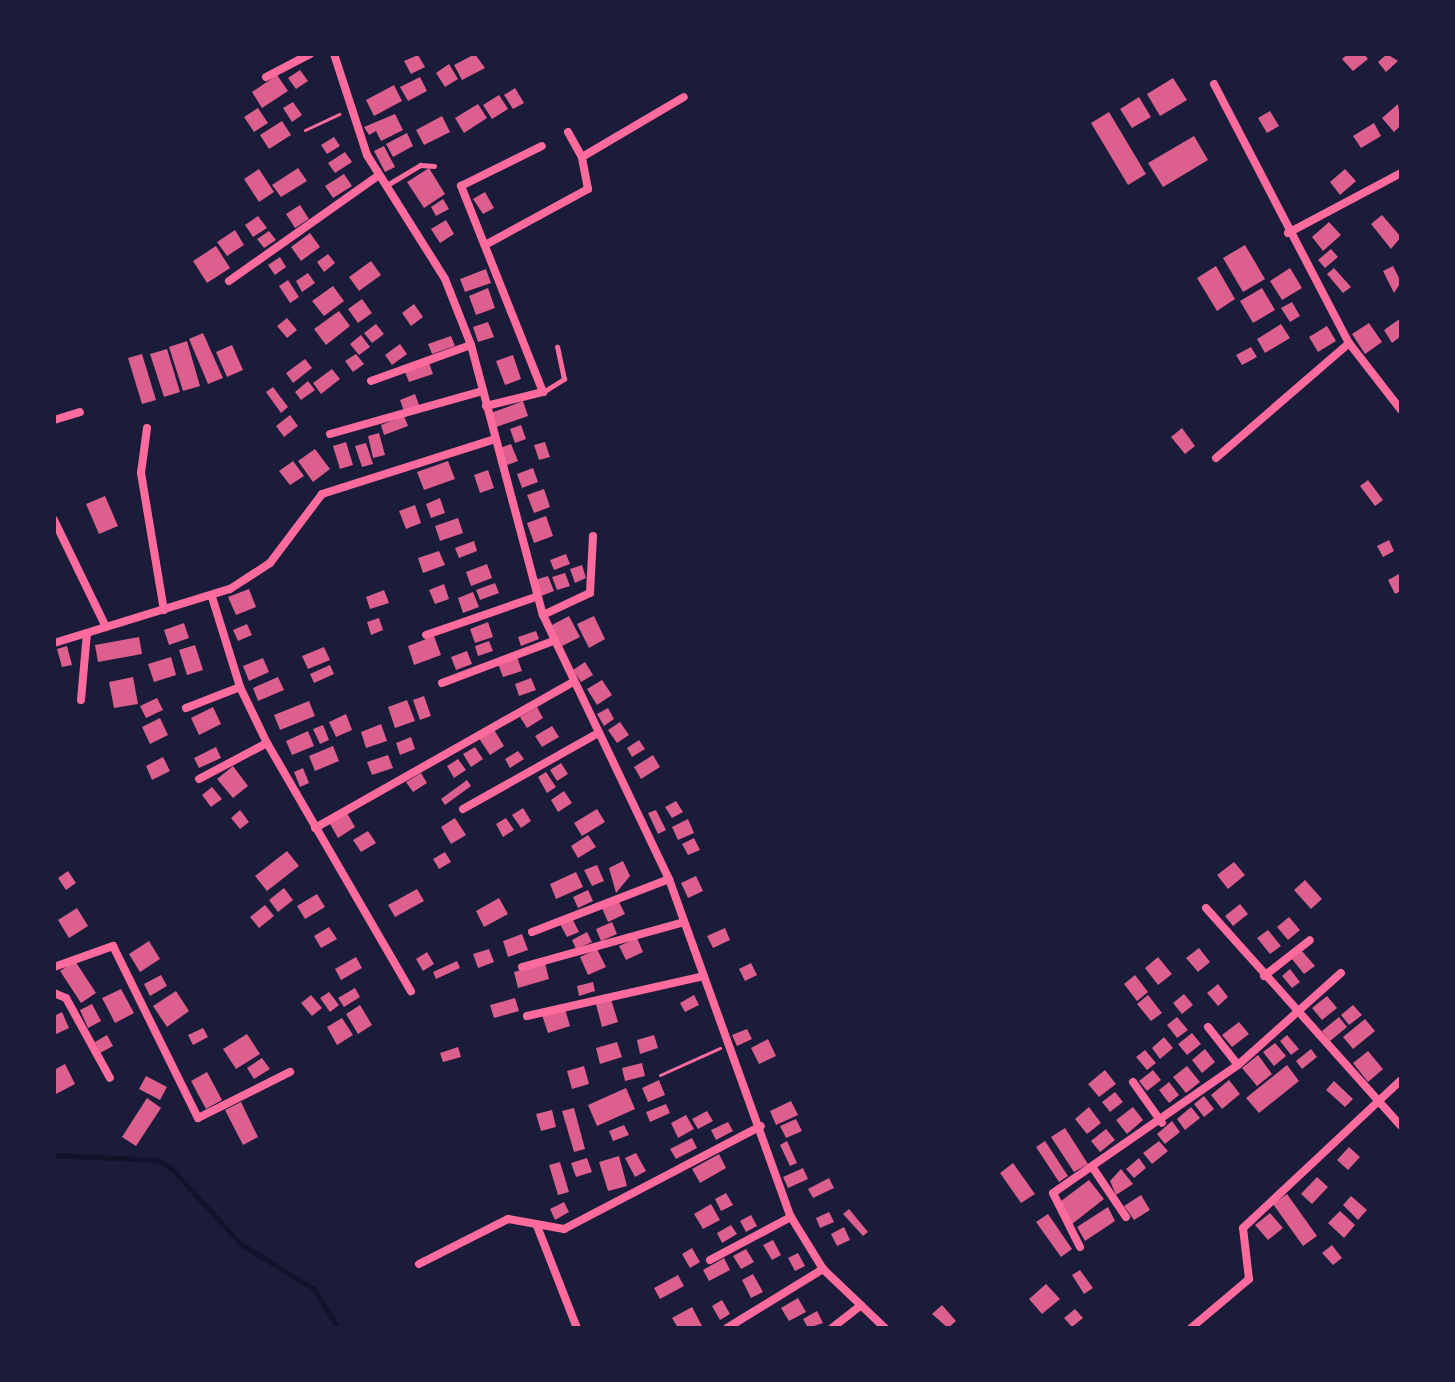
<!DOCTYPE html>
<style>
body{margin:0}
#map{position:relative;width:1455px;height:1382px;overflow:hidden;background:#1b1b3a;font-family:Helvetica,sans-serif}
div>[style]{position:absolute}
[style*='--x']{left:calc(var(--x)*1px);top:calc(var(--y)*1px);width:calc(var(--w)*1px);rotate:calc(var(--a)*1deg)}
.stream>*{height:5px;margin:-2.5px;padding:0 2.5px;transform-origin:2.5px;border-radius:2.5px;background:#12122b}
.building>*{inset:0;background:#dd5f8e}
.path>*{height:3px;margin:-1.5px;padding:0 1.5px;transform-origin:1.5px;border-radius:1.5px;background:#ff6b9d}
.service>*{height:5px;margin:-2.5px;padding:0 2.5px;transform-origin:2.5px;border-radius:2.5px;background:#ff6b9d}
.minor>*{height:8px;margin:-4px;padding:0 4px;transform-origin:4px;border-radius:4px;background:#ff6b9d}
span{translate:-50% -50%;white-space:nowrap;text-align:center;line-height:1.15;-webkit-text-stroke:6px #1b1b3a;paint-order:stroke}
.frame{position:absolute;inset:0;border:56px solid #1b1b3a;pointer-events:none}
</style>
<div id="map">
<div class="stream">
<i style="--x:54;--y:1155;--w:103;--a:2.8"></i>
<i style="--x:157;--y:1160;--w:16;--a:30"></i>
<i style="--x:171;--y:1168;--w:103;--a:47.4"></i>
<i style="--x:241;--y:1244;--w:86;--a:31.7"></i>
<i style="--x:314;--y:1289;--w:46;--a:58.4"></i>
</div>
<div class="building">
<i style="clip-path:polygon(475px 54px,485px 68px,462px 80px,454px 65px)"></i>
<i style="clip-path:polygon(1348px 54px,1364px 54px,1368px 59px,1353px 71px,1342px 59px)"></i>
<i style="clip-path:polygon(1387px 54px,1398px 61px,1386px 72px,1378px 62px)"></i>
<i style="clip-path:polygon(418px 55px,425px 67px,411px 74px,404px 61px)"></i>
<i style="clip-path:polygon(449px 64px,458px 79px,445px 87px,436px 73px)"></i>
<i style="clip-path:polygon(300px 70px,308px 81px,296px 89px,288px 78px)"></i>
<i style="clip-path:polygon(277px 75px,288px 91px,262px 108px,252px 92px)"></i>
<i style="clip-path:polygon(420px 77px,427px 91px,408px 101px,400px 87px)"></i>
<i style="clip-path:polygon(1173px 78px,1187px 100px,1160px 116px,1147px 94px)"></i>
<i style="clip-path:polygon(394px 85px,402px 101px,374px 116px,366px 100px)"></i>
<i style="clip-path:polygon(515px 88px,524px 103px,513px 109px,504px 95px)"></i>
<i style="clip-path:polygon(499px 95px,508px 109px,492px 119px,483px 105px)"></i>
<i style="clip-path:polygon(1139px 97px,1151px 117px,1132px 128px,1120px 109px)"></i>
<i style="clip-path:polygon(293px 102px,302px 115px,292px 122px,283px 108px)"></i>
<i style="clip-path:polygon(478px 104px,487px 118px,464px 133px,455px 118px)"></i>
<i style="clip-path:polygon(1398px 104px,1401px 125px,1394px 132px,1382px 118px)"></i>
<i style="clip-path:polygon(258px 108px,268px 123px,254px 132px,244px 117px)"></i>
<i style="clip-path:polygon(1270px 111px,1279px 126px,1267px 133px,1258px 118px)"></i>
<i style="clip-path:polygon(1109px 112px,1146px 174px,1128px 185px,1091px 123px)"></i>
<i style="clip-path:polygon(395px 114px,403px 130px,381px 141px,376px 131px,369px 135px,364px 127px)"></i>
<i style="clip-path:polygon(442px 116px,450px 132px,424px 145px,416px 130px)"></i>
<i style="clip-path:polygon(282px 121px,291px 135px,269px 149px,260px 135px)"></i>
<i style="clip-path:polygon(1374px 123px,1381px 136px,1361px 148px,1353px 136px)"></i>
<i style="clip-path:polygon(407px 133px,413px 146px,393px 157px,386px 144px)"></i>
<i style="clip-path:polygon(1194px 136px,1208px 160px,1163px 187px,1148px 163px)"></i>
<i style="clip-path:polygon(334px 137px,340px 146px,327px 154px,321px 145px)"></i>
<i style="clip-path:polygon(384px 146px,395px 167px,385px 172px,374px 151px)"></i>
<i style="clip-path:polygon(345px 152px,352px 162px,335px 173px,328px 163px)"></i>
<i style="clip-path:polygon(298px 168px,307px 181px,281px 197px,272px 185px)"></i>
<i style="clip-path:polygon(429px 168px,445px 194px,424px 208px,407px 182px)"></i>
<i style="clip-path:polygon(259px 169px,274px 192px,259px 202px,244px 179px)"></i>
<i style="clip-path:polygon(1345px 169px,1356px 181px,1340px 195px,1330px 182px)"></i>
<i style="clip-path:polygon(344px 174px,352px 186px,333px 198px,325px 186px)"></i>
<i style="clip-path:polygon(485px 192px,494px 208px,483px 214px,473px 199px)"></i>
<i style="clip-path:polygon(443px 199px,449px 209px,436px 216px,431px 207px)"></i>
<i style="clip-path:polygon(300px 205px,309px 219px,295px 228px,286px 214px)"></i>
<i style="clip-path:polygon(1382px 215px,1401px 237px,1391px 249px,1371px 224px)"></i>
<i style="clip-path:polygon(258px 216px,267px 228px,253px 237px,245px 225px)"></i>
<i style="clip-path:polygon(446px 220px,454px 234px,440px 243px,431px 229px)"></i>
<i style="clip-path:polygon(1329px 222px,1341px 235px,1323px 251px,1312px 237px)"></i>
<i style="clip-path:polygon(235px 230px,244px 245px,227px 256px,217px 242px)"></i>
<i style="clip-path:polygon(269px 231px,276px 240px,264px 248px,257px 239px)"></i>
<i style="clip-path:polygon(310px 233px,320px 247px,301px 261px,291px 247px)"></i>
<i style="clip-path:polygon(1245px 245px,1265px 279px,1243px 292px,1223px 258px)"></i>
<i style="clip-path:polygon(216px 246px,230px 268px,207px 283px,193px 261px)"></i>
<i style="clip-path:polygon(1331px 249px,1338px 257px,1325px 268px,1318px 260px)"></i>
<i style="clip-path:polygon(328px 254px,335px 263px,324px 272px,317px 262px)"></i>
<i style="clip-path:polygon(280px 257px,286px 267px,275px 275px,268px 265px)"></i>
<i style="clip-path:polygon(371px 261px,381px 275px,359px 291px,349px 277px)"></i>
<i style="clip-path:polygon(1216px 266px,1235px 299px,1217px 311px,1197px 278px)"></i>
<i style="clip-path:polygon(1393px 266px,1401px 282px,1394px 293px,1383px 271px)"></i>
<i style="clip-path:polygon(1290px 268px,1302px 288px,1282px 300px,1270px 281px)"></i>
<i style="clip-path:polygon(1334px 268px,1351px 287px,1343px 293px,1327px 274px)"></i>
<i style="clip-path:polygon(486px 269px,491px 283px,465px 292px,460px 279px)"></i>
<i style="clip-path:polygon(308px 273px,315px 283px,302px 292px,296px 281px)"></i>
<i style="clip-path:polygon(288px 280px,299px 297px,290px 303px,279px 286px)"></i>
<i style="clip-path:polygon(333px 286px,344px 301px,324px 316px,312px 301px)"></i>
<i style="clip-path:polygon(488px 288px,495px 308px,476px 315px,469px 296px)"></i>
<i style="clip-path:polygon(1262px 288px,1275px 310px,1253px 323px,1240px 301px)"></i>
<i style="clip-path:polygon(362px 299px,372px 313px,358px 323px,348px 309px)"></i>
<i style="clip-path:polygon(1292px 302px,1300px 316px,1290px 322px,1281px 308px)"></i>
<i style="clip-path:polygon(414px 304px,423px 317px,411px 326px,402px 313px)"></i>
<i style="clip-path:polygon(339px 311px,350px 326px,326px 345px,314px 329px)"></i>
<i style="clip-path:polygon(287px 318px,297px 330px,287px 338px,277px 326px)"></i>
<i style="clip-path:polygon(1401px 318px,1401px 336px,1392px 343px,1384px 330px)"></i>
<i style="clip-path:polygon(488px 322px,494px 337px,478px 342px,473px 327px)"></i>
<i style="clip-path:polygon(1369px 323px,1382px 342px,1365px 354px,1352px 334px)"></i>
<i style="clip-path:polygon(376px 324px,384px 334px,372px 343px,364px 333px)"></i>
<i style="clip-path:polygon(1281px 324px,1290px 338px,1265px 353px,1257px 339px)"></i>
<i style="clip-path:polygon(1327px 326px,1336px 341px,1318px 352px,1309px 337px)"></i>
<i style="clip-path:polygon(203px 333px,223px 378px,208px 384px,189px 339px)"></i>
<i style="clip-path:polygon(361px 335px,370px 347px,359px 355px,350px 344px)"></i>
<i style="clip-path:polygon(451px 336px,455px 346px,432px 354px,428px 344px)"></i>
<i style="clip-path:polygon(187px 341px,200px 386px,183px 391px,169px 347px)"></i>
<i style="clip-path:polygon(400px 344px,407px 354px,392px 365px,385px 355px)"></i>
<i style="clip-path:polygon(232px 345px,243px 370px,227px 377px,216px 352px)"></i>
<i style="clip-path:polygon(1251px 347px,1257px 357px,1242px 365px,1236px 355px)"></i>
<i style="clip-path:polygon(167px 349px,180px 392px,164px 397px,150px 354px)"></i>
<i style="clip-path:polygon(142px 354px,156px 400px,142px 404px,128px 358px)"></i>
<i style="clip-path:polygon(356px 354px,364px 364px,353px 372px,345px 361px)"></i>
<i style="clip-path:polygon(513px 355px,521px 379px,505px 385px,496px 361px)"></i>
<i style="clip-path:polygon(305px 359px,312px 368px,293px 383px,286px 373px)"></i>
<i style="clip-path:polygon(429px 363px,433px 374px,409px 382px,405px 372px)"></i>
<i style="clip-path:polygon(332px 369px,340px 379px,321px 394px,313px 383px)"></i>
<i style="clip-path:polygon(308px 381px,315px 390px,301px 400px,295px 392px)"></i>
<i style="clip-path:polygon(273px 387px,288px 407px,281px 413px,266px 392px)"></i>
<i style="clip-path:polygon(415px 394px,419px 405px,404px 411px,400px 400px)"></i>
<i style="clip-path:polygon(523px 401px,528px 416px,496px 427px,491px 413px)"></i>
<i style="clip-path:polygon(290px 415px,298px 426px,284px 437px,276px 426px)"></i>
<i style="clip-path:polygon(404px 416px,408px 426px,384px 435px,381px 425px)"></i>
<i style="clip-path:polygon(521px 425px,526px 439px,515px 443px,510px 429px)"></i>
<i style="clip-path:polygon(1182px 428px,1195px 446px,1185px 454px,1171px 437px)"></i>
<i style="clip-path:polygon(379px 433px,385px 455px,373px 458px,368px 436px)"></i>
<i style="clip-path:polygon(346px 442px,353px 465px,340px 469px,333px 446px)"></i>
<i style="clip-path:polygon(545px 442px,550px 457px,539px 460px,534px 445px)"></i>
<i style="clip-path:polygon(366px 443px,373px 464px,362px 467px,355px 446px)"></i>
<i style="clip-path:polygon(511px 444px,518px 461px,507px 465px,500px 448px)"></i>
<i style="clip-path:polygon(315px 449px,330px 469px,313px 482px,298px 461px)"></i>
<i style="clip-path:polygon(293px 461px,304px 476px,290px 485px,279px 471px)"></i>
<i style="clip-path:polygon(448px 461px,455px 479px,424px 490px,417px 472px)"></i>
<i style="clip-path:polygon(533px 468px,538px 482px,522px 488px,517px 474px)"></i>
<i style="clip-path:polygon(488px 470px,494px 488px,480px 493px,474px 475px)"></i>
<i style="clip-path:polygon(1368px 480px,1383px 500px,1375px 506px,1360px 486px)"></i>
<i style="clip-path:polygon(544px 489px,550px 507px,534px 513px,527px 495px)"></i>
<i style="clip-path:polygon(105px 496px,118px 526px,99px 534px,86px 504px)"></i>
<i style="clip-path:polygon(440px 498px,445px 513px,431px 518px,426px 504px)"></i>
<i style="clip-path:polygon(415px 505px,421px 523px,406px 529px,399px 511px)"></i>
<i style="clip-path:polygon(546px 516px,553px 536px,534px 543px,527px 523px)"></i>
<i style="clip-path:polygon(458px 518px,463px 533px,440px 541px,435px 526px)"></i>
<i style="clip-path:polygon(1389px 540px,1394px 551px,1383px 557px,1377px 546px)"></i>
<i style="clip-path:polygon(474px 541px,477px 551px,459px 558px,455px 548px)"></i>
<i style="clip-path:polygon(439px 551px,445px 565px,423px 573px,418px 558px)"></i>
<i style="clip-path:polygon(566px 554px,570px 564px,554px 570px,550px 560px)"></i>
<i style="clip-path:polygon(487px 564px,492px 578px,471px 586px,466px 572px)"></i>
<i style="clip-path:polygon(582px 565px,586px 578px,575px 583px,570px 569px)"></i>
<i style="clip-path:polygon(565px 573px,570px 586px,557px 590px,552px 577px)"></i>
<i style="clip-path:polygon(1399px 574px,1401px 591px,1395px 594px,1388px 580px)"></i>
<i style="clip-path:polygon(548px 576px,554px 591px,541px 596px,535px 580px)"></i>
<i style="clip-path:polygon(495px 583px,499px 593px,480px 600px,476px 590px)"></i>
<i style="clip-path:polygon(444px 584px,449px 599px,435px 604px,429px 590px)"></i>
<i style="clip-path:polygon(249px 589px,256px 607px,236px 615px,228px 597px)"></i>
<i style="clip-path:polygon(384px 590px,389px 603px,370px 609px,366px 597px)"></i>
<i style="clip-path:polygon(473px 592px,479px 607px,463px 613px,458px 598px)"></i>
<i style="clip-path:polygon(569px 616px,580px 637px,562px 646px,552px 625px)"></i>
<i style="clip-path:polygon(594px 616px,605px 639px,589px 648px,577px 624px)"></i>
<i style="clip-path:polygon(379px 618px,383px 630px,371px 635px,367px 622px)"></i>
<i style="clip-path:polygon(488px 622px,493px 637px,475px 643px,470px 629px)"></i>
<i style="clip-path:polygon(184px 623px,189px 638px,169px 645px,164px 630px)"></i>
<i style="clip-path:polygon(247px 624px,252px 635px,238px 641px,233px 630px)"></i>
<i style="clip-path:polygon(536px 631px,539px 639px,521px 646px,518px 637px)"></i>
<i style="clip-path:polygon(434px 636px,441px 655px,414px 665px,408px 646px)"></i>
<i style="clip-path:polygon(139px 637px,142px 654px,98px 662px,95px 645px)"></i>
<i style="clip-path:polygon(489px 641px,493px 651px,478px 656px,475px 646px)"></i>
<i style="clip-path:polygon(195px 645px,203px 670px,187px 675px,179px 650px)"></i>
<i style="clip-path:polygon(67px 646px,72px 665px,62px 667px,57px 649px)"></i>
<i style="clip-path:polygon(324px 647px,330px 660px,308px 669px,302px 656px)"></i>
<i style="clip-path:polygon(467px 651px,472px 664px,456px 670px,451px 657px)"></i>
<i style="clip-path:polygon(171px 657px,176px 675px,154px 682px,148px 664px)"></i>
<i style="clip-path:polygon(517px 657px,522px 671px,503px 677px,498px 664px)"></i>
<i style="clip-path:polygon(263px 658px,269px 672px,249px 681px,243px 666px)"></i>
<i style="clip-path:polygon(585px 662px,593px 675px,581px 682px,573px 670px)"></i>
<i style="clip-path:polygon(330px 665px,334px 674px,314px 683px,310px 674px)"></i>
<i style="clip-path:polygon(133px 677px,138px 704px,114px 708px,109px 682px)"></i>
<i style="clip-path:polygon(278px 677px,284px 690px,258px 701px,253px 688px)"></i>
<i style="clip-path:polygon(531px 678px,536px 690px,519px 696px,515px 684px)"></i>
<i style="clip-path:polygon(602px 680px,612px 695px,597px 705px,587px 689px)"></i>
<i style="clip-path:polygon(424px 696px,431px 716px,420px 720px,413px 700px)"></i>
<i style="clip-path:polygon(157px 698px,163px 710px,146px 718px,140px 706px)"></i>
<i style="clip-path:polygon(407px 700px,415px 721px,395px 728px,388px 707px)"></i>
<i style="clip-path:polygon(309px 701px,315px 716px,280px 730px,274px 715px)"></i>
<i style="clip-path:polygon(213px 707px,221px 724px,199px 735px,191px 718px)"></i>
<i style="clip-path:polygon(537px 707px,543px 718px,527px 728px,520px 717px)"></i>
<i style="clip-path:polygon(608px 708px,614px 719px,604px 726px,597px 714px)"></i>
<i style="clip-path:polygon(346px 714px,352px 730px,336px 737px,329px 722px)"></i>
<i style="clip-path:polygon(160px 718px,168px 735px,150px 744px,142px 727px)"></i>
<i style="clip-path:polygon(620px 722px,629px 735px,617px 743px,608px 730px)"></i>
<i style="clip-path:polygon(381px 724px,387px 741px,366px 748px,361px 732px)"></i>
<i style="clip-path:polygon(323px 725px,329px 740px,320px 744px,313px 729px)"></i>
<i style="clip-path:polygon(552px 726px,559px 737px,542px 747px,535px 736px)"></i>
<i style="clip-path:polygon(493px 728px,504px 746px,490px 755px,478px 737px)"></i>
<i style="clip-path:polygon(308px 731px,314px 746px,292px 755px,286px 741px)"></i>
<i style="clip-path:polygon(411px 737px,415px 749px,400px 755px,396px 743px)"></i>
<i style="clip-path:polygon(639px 740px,645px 749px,632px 757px,627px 748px)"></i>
<i style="clip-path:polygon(333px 746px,339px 761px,315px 771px,309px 756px)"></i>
<i style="clip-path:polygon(216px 747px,221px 758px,199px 768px,194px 758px)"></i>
<i style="clip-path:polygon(475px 747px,483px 759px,471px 767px,463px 754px)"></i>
<i style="clip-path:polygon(518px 751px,524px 759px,510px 768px,505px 759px)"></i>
<i style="clip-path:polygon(388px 755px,393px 768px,372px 775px,367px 762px)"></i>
<i style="clip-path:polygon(653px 755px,660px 767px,641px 779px,634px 767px)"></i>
<i style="clip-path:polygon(163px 757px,170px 771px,152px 780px,146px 766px)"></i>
<i style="clip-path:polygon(458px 759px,466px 770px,454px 778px,447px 766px)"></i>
<i style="clip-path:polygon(561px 763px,568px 774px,557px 781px,550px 770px)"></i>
<i style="clip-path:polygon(233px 766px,248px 786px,233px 798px,217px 779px)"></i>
<i style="clip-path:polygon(303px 768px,309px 783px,300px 787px,294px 772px)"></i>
<i style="clip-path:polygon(546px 772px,556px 787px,547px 793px,538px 777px)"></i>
<i style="clip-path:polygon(421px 773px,427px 783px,413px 792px,406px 782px)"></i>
<i style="clip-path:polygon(467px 780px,471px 786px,445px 805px,441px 799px)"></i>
<i style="clip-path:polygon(212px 787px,222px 799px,211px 807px,202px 795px)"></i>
<i style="clip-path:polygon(564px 791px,572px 803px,558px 812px,551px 800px)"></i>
<i style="clip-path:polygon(676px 801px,683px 812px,672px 818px,665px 807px)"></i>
<i style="clip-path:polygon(523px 808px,531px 821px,521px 828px,512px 815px)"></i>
<i style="clip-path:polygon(597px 809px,605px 822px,582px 836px,574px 823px)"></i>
<i style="clip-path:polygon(240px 810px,249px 822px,240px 829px,231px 818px)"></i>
<i style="clip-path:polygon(656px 810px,666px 830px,658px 834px,648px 813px)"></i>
<i style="clip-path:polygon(347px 813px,355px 827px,338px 838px,330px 824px)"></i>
<i style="clip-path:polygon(455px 818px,466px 835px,451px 844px,441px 827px)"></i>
<i style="clip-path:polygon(506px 818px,514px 830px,503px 837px,496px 824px)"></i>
<i style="clip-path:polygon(688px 819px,694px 833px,678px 840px,672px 827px)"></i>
<i style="clip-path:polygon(368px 831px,376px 843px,361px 852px,353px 840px)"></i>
<i style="clip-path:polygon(588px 835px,596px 847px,578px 858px,571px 846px)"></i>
<i style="clip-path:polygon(694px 838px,700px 850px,688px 855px,682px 844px)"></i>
<i style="clip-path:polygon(287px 851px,299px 866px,267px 891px,255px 876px)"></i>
<i style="clip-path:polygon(445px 852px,451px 862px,439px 869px,433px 859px)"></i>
<i style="clip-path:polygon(623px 861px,630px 876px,616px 893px,609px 868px)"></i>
<i style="clip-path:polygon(1234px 862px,1245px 875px,1228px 889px,1217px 875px)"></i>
<i style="clip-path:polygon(597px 865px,604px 881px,592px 886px,584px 870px)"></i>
<i style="clip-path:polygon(68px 871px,76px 883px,66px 890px,58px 878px)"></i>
<i style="clip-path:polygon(576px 872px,583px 887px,556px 899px,550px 884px)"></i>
<i style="clip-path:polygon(696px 876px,703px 891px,688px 898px,681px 883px)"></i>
<i style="clip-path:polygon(1305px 880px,1322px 899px,1311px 909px,1294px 890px)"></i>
<i style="clip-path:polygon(284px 888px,293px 900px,278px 912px,269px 900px)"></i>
<i style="clip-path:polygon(417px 889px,424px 901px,395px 917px,388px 905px)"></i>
<i style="clip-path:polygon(588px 890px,593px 901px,578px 908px,573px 897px)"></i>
<i style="clip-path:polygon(317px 894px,325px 907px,305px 919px,297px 906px)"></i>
<i style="clip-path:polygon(499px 898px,508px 914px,484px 927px,476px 911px)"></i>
<i style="clip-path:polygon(618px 900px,625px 914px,608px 922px,602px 908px)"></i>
<i style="clip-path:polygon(1240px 904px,1248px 914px,1233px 926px,1225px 916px)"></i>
<i style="clip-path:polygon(265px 905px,274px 916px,259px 928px,250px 917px)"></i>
<i style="clip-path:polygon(77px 908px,88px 926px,69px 938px,58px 920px)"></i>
<i style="clip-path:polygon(1289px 917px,1300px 930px,1288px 940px,1277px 927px)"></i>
<i style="clip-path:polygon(572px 918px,579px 932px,567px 937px,560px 924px)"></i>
<i style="clip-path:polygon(612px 922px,617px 934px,601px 941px,596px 929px)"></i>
<i style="clip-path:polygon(329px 927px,337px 939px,321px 948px,314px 936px)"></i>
<i style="clip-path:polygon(725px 928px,730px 940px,713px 948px,707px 936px)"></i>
<i style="clip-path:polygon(1268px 930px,1281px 946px,1270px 954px,1257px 938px)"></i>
<i style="clip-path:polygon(587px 932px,592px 942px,576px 949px,572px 940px)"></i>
<i style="clip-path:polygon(522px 934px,528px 950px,508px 957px,503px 941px)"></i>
<i style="clip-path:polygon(637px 938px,643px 952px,626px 960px,619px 946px)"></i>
<i style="clip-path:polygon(149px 941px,160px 959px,140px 972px,129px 954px)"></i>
<i style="clip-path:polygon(1199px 948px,1210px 962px,1198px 972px,1186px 958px)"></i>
<i style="clip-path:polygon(489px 949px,494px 962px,478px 968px,473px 954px)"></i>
<i style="clip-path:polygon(597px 949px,606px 967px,588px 975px,580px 957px)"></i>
<i style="clip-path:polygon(1302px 951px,1315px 966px,1304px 974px,1292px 959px)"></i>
<i style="clip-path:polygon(427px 952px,434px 964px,423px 971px,416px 959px)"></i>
<i style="clip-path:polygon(356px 957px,362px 968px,341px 980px,335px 969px)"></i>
<i style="clip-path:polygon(1158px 957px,1172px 974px,1158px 985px,1145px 968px)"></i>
<i style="clip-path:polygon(75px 961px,96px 993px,81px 1003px,60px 971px)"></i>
<i style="clip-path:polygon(457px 961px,460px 968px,436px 979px,433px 972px)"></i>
<i style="clip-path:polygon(545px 963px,549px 979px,518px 988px,514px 972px)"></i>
<i style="clip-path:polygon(751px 963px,757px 975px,745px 981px,739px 969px)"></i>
<i style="clip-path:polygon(1290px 969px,1300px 982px,1292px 988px,1282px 976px)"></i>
<i style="clip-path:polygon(161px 975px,167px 986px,150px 996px,144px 984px)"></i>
<i style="clip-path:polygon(1135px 975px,1148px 992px,1137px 1001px,1124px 984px)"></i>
<i style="clip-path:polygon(593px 982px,595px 991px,579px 996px,577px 986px)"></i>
<i style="clip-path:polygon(1218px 984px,1228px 997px,1218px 1006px,1207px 993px)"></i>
<i style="clip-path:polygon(355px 988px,360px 997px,344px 1007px,338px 998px)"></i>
<i style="clip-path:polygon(121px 989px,134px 1013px,115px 1023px,102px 998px)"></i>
<i style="clip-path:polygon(176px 991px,189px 1011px,167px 1027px,153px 1006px)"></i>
<i style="clip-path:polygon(329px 992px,339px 1005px,330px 1012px,320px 998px)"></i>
<i style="clip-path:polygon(1184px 994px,1193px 1005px,1182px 1014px,1173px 1003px)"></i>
<i style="clip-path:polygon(311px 995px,322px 1008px,312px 1016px,301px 1003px)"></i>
<i style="clip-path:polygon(694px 995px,699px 1005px,685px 1012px,680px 1003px)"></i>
<i style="clip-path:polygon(1148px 995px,1162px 1013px,1151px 1021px,1137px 1004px)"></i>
<i style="clip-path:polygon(1327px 996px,1337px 1008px,1322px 1020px,1312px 1008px)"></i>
<i style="clip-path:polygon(515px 998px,519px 1011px,494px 1018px,490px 1005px)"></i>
<i style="clip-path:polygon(611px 999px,618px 1022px,602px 1027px,596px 1004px)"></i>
<i style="clip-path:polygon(92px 1004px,101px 1021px,88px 1028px,80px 1010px)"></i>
<i style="clip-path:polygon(360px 1005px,372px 1025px,358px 1034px,346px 1014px)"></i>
<i style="clip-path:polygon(1353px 1005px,1362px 1015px,1349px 1025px,1341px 1015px)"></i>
<i style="clip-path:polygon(565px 1009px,570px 1026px,548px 1033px,542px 1015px)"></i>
<i style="clip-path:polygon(62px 1012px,69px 1028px,54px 1035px,54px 1016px)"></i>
<i style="clip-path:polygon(1177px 1017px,1188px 1030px,1177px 1038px,1167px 1025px)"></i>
<i style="clip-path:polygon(1339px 1017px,1347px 1027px,1330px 1041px,1322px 1031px)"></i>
<i style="clip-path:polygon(342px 1018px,353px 1035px,337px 1045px,327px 1027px)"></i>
<i style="clip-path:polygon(1365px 1019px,1375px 1031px,1353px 1049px,1343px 1037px)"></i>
<i style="clip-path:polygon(1239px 1022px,1249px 1034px,1232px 1047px,1222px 1035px)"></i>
<i style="clip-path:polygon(203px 1028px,208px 1037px,193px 1045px,188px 1035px)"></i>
<i style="clip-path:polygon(747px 1029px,752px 1039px,737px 1046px,732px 1035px)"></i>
<i style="clip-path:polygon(1192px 1033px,1201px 1044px,1187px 1055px,1178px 1044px)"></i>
<i style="clip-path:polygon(247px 1034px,260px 1054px,236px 1069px,223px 1049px)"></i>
<i style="clip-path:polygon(107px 1035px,113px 1046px,100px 1053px,95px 1042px)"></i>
<i style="clip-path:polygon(654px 1035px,658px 1048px,640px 1054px,637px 1040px)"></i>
<i style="clip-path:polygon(1287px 1035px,1299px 1049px,1291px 1055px,1280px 1041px)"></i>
<i style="clip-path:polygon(1164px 1037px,1173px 1048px,1160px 1059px,1152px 1048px)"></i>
<i style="clip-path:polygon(768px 1039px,776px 1056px,759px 1064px,751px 1048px)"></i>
<i style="clip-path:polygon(617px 1042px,622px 1057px,600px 1064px,596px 1048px)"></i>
<i style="clip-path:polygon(1275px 1043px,1286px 1056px,1274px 1066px,1263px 1052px)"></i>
<i style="clip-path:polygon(458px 1047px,461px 1057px,443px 1062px,440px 1053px)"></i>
<i style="clip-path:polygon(1205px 1049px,1215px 1062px,1202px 1073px,1192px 1060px)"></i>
<i style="clip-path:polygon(1311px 1049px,1317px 1057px,1302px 1069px,1296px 1061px)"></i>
<i style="clip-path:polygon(1145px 1050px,1156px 1063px,1147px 1070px,1136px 1057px)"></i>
<i style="clip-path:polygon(1368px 1051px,1383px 1069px,1368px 1082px,1353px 1063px)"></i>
<i style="clip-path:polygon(1258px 1055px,1272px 1074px,1257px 1086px,1242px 1068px)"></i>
<i style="clip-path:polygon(262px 1058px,270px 1069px,254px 1079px,247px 1068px)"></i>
<i style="clip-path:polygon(642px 1063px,645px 1076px,625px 1081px,622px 1068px)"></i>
<i style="clip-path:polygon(65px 1064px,75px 1084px,54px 1095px,54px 1070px)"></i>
<i style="clip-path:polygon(1287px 1065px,1299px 1081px,1259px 1113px,1246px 1098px)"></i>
<i style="clip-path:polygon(584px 1066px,589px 1084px,572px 1089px,567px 1071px)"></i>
<i style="clip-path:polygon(1187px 1066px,1200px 1082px,1186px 1093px,1173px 1077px)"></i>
<i style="clip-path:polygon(1105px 1070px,1116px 1084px,1099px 1097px,1088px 1084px)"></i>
<i style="clip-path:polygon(1153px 1070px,1161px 1080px,1147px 1091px,1139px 1081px)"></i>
<i style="clip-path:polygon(207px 1072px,222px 1100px,206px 1109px,191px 1081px)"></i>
<i style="clip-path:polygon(146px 1076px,167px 1087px,160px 1100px,139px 1089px)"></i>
<i style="clip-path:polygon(659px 1080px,665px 1095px,648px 1102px,642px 1088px)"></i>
<i style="clip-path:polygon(1229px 1080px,1240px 1094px,1222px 1109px,1211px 1095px)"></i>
<i style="clip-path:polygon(1334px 1081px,1353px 1099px,1345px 1107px,1326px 1090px)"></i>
<i style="clip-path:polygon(1169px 1082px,1179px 1095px,1169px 1103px,1159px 1090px)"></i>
<i style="clip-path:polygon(626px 1088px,635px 1109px,597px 1126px,588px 1105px)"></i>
<i style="clip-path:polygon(1115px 1092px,1123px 1102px,1110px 1112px,1102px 1102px)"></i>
<i style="clip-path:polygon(1204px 1096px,1214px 1109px,1204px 1117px,1194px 1104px)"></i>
<i style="clip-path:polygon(147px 1098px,161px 1108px,136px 1146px,122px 1137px)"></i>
<i style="clip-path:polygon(791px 1101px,798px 1115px,776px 1125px,770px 1111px)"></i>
<i style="clip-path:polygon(241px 1102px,258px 1137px,243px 1145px,225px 1110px)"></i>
<i style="clip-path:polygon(666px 1104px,670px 1113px,650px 1122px,646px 1112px)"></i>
<i style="clip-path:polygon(1089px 1107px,1101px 1123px,1087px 1134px,1075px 1119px)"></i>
<i style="clip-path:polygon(1133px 1107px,1143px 1120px,1127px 1134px,1116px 1120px)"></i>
<i style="clip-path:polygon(1191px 1107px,1200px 1118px,1185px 1130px,1177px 1119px)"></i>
<i style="clip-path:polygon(574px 1108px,585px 1149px,574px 1152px,562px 1111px)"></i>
<i style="clip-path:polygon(552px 1110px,556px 1127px,541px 1131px,536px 1114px)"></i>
<i style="clip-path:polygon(707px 1111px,713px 1121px,698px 1129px,692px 1119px)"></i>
<i style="clip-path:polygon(686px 1115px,694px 1129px,678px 1138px,671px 1123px)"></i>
<i style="clip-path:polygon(796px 1119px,802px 1131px,786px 1138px,780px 1126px)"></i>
<i style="clip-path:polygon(1172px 1121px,1180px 1132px,1165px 1144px,1157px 1134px)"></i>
<i style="clip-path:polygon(728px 1122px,733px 1131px,716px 1140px,711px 1130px)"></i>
<i style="clip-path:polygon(624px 1125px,629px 1135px,613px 1141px,609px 1131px)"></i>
<i style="clip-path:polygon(1065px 1128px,1088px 1164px,1074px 1172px,1051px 1137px)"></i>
<i style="clip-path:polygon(1106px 1129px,1115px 1140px,1100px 1152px,1091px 1141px)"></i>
<i style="clip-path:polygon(692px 1138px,697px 1148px,676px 1159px,670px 1149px)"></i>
<i style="clip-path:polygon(787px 1141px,797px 1163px,790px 1166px,780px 1145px)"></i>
<i style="clip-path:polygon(1045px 1141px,1068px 1176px,1059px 1182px,1036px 1147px)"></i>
<i style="clip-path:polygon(1159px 1141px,1168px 1151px,1152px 1164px,1143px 1153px)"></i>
<i style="clip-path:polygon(1349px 1147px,1360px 1157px,1348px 1170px,1337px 1160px)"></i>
<i style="clip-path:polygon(636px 1153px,646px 1171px,635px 1177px,625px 1158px)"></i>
<i style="clip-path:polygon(719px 1154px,726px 1168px,700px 1183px,692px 1169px)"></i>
<i style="clip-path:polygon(619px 1156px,627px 1186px,608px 1191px,599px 1162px)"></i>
<i style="clip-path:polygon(587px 1158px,592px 1172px,576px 1177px,571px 1163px)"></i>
<i style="clip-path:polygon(1139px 1158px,1146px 1168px,1134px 1178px,1126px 1169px)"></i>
<i style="clip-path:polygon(560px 1162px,569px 1192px,558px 1195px,549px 1165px)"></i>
<i style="clip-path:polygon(1013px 1163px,1035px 1194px,1021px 1203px,1000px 1173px)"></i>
<i style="clip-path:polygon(803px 1168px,808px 1179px,788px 1188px,783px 1177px)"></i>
<i style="clip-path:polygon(1121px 1169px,1133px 1184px,1116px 1195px,1110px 1181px)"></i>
<i style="clip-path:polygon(1317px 1177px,1328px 1187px,1312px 1204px,1301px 1194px)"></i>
<i style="clip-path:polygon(829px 1178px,834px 1188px,813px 1198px,808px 1189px)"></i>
<i style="clip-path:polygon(1089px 1180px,1104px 1199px,1072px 1224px,1057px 1204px)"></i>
<i style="clip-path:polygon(726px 1193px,733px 1205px,721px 1211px,715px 1199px)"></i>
<i style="clip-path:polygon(1287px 1194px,1317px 1236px,1303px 1246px,1273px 1204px)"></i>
<i style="clip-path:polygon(1141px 1195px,1150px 1210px,1134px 1220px,1124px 1206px)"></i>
<i style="clip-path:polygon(1351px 1196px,1367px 1210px,1358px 1220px,1343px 1205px)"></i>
<i style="clip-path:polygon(564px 1202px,569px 1212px,555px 1220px,550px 1209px)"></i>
<i style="clip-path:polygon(711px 1204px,720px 1220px,703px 1229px,694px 1214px)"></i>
<i style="clip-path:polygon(1108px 1207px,1115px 1221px,1085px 1241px,1077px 1227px)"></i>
<i style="clip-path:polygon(849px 1209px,868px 1232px,863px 1236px,843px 1214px)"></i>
<i style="clip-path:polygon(1340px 1211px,1355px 1225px,1344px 1238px,1328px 1223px)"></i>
<i style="clip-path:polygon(829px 1212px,834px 1222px,820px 1228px,816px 1218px)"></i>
<i style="clip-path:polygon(1270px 1213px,1283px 1228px,1268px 1240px,1255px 1225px)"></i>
<i style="clip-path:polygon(1048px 1214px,1072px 1249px,1061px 1257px,1036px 1222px)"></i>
<i style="clip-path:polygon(751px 1215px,757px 1226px,746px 1232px,740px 1221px)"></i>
<i style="clip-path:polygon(731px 1225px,737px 1234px,722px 1243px,717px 1233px)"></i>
<i style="clip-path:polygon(844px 1227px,850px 1240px,837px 1246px,831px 1234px)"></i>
<i style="clip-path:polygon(773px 1240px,781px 1255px,772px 1260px,763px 1245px)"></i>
<i style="clip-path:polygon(1332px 1245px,1342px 1258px,1333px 1265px,1322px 1253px)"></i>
<i style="clip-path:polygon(692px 1248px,700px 1262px,690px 1268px,682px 1254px)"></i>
<i style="clip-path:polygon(746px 1249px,754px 1262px,741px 1269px,733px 1256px)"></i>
<i style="clip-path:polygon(798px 1253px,805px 1266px,795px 1271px,788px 1258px)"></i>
<i style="clip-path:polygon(724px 1258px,730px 1270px,709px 1281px,703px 1270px)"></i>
<i style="clip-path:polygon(1080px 1270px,1093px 1288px,1084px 1294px,1072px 1275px)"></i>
<i style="clip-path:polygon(753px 1274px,763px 1292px,751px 1298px,742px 1280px)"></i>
<i style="clip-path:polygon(678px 1275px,684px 1286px,660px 1299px,654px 1288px)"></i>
<i style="clip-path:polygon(1046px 1284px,1060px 1299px,1042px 1314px,1029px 1299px)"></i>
<i style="clip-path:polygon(798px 1298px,806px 1312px,789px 1321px,781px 1308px)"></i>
<i style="clip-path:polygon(722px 1300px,730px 1314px,720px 1320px,712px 1306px)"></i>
<i style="clip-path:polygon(942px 1305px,956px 1321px,948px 1328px,932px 1314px)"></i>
<i style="clip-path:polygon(692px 1307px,702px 1326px,678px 1328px,672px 1318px)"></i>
<i style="clip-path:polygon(1075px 1309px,1083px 1318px,1072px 1327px,1064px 1318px)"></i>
<i style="clip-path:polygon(817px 1311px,823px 1323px,808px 1328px,803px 1319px)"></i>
</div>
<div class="path">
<i style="--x:305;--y:130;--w:38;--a:-25"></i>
<i style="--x:660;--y:1075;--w:66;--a:-24.2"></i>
</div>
<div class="service">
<i style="--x:387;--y:185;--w:39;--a:-31"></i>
<i style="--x:420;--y:165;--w:14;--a:4"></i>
<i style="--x:543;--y:392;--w:25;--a:-32"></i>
<i style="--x:564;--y:379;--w:33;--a:-102"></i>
</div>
<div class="minor">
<i style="--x:334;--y:54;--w:106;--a:71.9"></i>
<i style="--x:367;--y:155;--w:146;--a:57.8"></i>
<i style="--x:445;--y:279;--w:71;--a:68.5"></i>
<i style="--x:471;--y:345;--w:279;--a:75.1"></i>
<i style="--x:543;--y:615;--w:293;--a:64.5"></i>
<i style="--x:669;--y:879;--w:359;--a:70.2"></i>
<i style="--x:791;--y:1217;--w:61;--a:58.4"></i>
<i style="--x:823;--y:1269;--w:86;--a:43.6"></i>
<i style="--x:266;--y:77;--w:50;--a:-27.6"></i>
<i style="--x:1214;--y:84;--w:292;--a:62.5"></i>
<i style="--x:1349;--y:343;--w:85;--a:52.2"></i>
<i style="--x:568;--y:132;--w:29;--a:61"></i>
<i style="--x:1288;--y:233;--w:128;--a:-28"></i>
<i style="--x:487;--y:244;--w:115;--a:-28.6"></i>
<i style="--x:588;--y:189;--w:33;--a:-101"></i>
<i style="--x:582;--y:157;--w:118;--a:-30.5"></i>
<i style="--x:229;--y:281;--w:182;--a:-35.2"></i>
<i style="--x:371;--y:381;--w:106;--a:-19.8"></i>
<i style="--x:486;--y:406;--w:59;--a:-13.8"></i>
<i style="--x:543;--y:392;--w:222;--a:-111.7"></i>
<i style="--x:461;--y:186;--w:90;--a:-26.3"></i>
<i style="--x:54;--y:420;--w:27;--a:-17"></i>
<i style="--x:147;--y:428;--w:45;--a:97.6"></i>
<i style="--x:141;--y:473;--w:139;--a:80.5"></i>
<i style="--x:330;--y:434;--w:159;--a:-15.7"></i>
<i style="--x:1216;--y:458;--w:176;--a:-40.8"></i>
<i style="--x:54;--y:520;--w:119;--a:64.1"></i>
<i style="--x:212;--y:597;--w:94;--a:72.7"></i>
<i style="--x:240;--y:687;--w:62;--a:64.3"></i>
<i style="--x:267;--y:743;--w:287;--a:59.9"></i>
<i style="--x:543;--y:615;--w:52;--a:-25.1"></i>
<i style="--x:590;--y:593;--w:57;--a:-87"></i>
<i style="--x:426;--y:635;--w:116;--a:-19.1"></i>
<i style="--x:54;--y:643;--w:184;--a:-17.1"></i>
<i style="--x:230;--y:589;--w:48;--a:-33"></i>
<i style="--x:270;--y:563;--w:86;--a:-53"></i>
<i style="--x:322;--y:494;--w:178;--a:-17.6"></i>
<i style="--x:442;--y:683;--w:119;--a:-20.7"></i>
<i style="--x:81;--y:700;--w:67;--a:-84.9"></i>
<i style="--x:186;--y:708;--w:58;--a:-21.3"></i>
<i style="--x:199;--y:779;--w:77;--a:-27.9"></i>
<i style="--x:463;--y:809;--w:151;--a:-29.3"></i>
<i style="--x:315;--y:828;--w:294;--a:-29.5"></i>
<i style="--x:1206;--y:908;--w:292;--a:48.2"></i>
<i style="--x:532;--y:932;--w:147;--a:-21.1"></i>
<i style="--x:54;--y:967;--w:63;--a:-19.6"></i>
<i style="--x:113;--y:946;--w:192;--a:63.7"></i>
<i style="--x:198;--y:1118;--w:103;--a:-26.6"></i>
<i style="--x:522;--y:967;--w:168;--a:-15.5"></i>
<i style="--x:1264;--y:976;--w:58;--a:-38"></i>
<i style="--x:54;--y:993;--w:13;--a:23"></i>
<i style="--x:66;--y:998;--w:91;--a:61.2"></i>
<i style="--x:527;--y:1016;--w:181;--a:-12.7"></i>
<i style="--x:1208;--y:1027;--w:48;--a:51.7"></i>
<i style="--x:1133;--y:1082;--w:50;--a:54.7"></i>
<i style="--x:1093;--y:1168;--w:59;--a:56"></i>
<i style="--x:537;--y:1226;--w:110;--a:68.6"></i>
<i style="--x:1080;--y:1247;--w:60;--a:-116.6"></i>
<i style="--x:1053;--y:1193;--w:225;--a:-34.7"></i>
<i style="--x:1238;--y:1065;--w:138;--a:-41.8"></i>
<i style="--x:710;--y:1260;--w:92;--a:-28"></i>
<i style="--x:419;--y:1264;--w:100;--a:-26.8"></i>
<i style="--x:508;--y:1219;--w:57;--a:10.1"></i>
<i style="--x:564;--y:1229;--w:222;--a:-27.6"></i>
<i style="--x:727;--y:1328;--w:113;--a:-31.6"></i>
<i style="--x:832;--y:1328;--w:37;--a:-38"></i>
<i style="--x:1191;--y:1328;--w:76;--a:-40.2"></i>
<i style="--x:1249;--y:1279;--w:51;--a:-96.7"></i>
<i style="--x:1243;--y:1228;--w:216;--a:-43.1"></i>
</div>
<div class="frame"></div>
</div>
